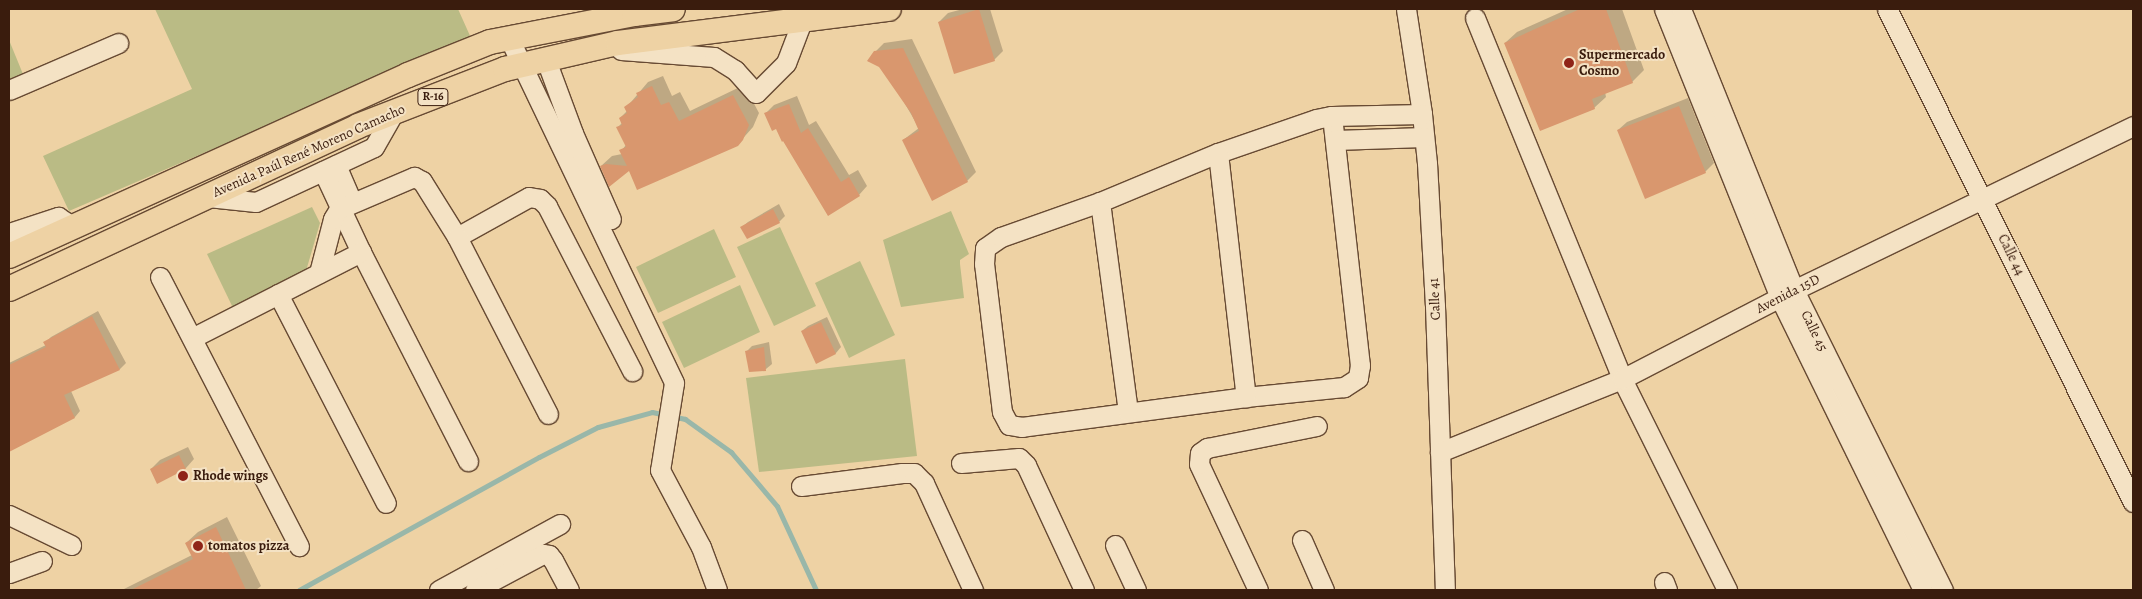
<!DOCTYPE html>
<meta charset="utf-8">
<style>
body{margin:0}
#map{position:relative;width:2142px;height:599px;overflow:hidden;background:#eed2a4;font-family:Alegreya,serif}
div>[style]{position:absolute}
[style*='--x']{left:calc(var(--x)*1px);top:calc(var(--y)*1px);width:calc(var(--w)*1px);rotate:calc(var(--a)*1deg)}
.green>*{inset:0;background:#babb85}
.shadow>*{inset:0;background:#0003}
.stream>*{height:5px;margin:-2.5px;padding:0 2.5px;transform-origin:2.5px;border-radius:2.5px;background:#99b7a9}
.building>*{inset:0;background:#d9976e}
.roads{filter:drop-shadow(1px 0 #674a33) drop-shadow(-1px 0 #674a33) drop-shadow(0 1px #674a33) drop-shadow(0 -1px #674a33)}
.minor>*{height:19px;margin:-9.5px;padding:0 9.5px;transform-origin:9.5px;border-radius:9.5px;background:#f4e2c4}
.major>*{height:24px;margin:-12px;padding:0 12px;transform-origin:12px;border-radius:12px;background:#eed2a4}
.dots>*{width:14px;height:14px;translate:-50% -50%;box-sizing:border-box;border:2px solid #f4e2c4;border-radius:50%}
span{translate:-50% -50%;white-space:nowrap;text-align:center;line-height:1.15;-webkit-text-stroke:4px #f4e2c4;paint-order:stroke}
.shield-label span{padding:1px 4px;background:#f4e2c4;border:1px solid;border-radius:4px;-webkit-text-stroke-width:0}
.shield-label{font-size:12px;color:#3a1c0d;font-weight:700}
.poi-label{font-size:14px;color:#3a1c0d;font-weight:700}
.left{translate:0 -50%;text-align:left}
.street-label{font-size:14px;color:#3a1c0d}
.frame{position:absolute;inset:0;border:10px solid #3a1c0d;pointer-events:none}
</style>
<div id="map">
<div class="green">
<i style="clip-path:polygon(155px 9px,458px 9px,471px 38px,69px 211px,43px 156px,192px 89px)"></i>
<i style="clip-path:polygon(9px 40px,25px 79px,9px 86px)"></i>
<i style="clip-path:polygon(312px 207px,320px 223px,306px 271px,234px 310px,207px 254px)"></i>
<i style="clip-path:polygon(951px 211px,969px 254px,960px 260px,960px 264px,964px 298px,901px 307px,883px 240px)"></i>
<i style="clip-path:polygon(780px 227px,816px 306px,774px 326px,737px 247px)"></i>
<i style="clip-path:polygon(714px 229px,736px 277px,658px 313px,636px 267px)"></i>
<i style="clip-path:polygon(860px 261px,895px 335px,849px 358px,815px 283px)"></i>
<i style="clip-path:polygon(740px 285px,760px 332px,684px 368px,662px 322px)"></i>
<i style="clip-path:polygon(905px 359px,917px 456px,759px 472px,746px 378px)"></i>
</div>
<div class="shadow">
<i style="clip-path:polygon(963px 9px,990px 9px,1003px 51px,994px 60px,939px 22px,948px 13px)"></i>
<i style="clip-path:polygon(1568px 9px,1622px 9px,1644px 70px,1632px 82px,1605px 92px,1606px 97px,1594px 108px,1505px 43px,1517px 32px)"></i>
<i style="clip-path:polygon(912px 39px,976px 172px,967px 181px,903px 140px,919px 128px,875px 52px,884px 43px)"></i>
<i style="clip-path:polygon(663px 76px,672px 96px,680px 92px,690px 111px,744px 85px,759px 113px,753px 127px,737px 145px,629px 169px,601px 166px,612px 156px,622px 154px,621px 151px,626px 145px,618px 127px,622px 123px,620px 118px,627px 111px,626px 108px,648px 82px)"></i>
<i style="clip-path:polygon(797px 96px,809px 125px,816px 121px,849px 175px,858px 170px,867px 186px,859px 195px,828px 214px,777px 128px,766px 113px,774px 105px)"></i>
<i style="clip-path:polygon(1688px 98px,1714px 163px,1705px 172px,1618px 130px,1627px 122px)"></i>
<i style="clip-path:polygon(779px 204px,785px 216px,779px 222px,742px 227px,748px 222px)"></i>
<i style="clip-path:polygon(98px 311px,126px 363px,120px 369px,71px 391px,80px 411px,75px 417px,9px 449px,9px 363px,46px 345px,45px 343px,51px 337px)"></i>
<i style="clip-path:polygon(827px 317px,841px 347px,836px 353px,817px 362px,802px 331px,808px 326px)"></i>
<i style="clip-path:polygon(769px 342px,772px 364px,766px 369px,750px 370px,746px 352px,752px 346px)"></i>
<i style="clip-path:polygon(188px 447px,194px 459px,186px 468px,151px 469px,160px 460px)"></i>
<i style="clip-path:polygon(227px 517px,261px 586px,256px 590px,122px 590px,192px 555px,186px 543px,198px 532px)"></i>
</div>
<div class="stream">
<i style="--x:299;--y:590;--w:274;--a:-29"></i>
<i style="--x:539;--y:457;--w:66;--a:-27"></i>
<i style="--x:598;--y:427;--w:56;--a:-15.5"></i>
<i style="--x:652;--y:412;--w:34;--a:12"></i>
<i style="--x:685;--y:419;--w:57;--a:35.7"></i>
<i style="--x:731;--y:452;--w:71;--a:49.6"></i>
<i style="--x:777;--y:506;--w:93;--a:65.1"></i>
</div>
<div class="building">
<i style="clip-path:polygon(979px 9px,995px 61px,954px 74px,938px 22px)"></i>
<i style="clip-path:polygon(1580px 9px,1606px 9px,1633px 83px,1592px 99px,1595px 109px,1540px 131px,1504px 43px)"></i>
<i style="clip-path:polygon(903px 48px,968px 182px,932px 201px,902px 140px,919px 131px,911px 113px,879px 67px,867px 61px,874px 51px)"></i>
<i style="clip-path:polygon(652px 86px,661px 105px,669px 102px,679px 121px,733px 95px,749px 125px,743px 140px,738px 146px,637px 190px,629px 171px,609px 187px,600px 166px,606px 164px,627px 166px,619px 150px,626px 147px,616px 127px,622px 125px,619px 118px,627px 113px,624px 107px,638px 97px,636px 93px)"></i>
<i style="clip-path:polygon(789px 104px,801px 133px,808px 128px,841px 182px,849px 177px,860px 196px,828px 216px,783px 141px,782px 142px,776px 129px,772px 131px,764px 113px)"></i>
<i style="clip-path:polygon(1679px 106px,1706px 173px,1645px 199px,1617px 130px)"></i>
<i style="clip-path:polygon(773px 209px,780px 223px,747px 239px,740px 227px)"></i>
<i style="clip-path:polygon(92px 316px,120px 370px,64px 395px,75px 418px,9px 452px,9px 365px,46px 347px,43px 342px)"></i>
<i style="clip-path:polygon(821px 322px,836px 354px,816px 364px,801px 331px)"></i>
<i style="clip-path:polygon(764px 347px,766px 371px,749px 372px,745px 351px)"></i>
<i style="clip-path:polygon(179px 455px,186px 469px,157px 484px,150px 469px)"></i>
<i style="clip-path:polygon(216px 527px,246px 590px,131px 590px,193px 559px,185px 543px)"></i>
</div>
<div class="roads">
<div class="minor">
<i style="--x:1406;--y:9;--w:106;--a:81.3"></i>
<i style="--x:1422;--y:114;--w:49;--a:84.2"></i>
<i style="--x:1427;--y:163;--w:143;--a:86.8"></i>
<i style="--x:1435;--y:306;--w:284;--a:88"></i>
<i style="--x:1664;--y:9;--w:311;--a:68.1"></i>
<i style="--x:1780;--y:298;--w:325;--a:63.9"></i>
<i style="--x:1681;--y:9;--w:303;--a:68.1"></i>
<i style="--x:1794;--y:290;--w:335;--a:63.6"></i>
<i style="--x:1887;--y:9;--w:551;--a:63.48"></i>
<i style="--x:1475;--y:18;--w:390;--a:67.8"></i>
<i style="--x:1622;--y:379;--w:236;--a:63.5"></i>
<i style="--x:509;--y:38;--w:382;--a:64.4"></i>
<i style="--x:674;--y:383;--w:88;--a:99.1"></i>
<i style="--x:660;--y:470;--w:87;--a:62"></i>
<i style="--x:701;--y:547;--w:46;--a:69.6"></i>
<i style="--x:621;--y:50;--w:93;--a:4.3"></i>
<i style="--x:714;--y:57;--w:25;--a:32"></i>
<i style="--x:735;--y:70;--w:31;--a:48"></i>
<i style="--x:756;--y:93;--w:42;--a:-45"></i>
<i style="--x:786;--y:63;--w:45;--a:-69.1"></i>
<i style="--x:546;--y:60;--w:78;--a:69.7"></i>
<i style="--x:573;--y:133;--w:94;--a:66.2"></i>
<i style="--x:9;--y:90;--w:119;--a:-23.3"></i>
<i style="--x:1332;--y:116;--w:251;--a:83.6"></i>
<i style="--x:1360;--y:365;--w:13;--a:99"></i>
<i style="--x:1358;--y:378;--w:17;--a:147"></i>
<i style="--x:1344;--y:387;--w:99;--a:174.2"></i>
<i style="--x:1246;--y:397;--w:226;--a:172.4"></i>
<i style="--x:1022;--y:427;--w:13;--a:-171"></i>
<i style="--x:1009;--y:425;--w:15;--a:-118"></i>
<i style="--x:1002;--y:412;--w:149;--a:-96.9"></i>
<i style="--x:984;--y:264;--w:16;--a:-86"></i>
<i style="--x:985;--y:248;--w:19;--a:-35"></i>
<i style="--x:1001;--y:237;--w:105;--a:-19.5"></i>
<i style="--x:1100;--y:202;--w:128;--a:-22.6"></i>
<i style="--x:1218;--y:153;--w:104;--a:-19.1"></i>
<i style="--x:1316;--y:119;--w:16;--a:-11"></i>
<i style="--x:1332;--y:116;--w:90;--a:-1.3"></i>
<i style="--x:1335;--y:140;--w:89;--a:-1.9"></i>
<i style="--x:1218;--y:153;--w:246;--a:83.5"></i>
<i style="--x:336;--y:165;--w:40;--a:66.6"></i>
<i style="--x:323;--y:171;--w:89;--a:64.9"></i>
<i style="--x:361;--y:252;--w:235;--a:62.9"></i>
<i style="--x:208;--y:197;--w:48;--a:5.9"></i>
<i style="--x:256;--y:202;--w:130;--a:-25"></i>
<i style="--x:374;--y:147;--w:40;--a:-60.3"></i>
<i style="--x:1100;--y:202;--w:211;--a:82.4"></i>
<i style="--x:9;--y:233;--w:52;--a:-18.1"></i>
<i style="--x:58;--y:217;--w:19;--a:32"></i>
<i style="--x:457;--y:237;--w:82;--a:-29.1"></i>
<i style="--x:529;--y:197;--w:11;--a:10"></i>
<i style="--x:540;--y:199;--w:10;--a:45"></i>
<i style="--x:547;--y:206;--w:186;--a:62.7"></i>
<i style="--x:319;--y:273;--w:56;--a:-75.5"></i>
<i style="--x:333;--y:219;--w:12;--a:-59"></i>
<i style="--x:339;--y:209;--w:82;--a:-23.1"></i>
<i style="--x:414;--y:177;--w:9;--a:27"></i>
<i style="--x:422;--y:181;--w:66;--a:58"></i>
<i style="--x:457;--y:237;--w:199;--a:62.8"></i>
<i style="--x:160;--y:277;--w:303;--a:62.7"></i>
<i style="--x:278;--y:294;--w:235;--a:62.7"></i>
<i style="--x:192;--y:338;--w:190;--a:-27"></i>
<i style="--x:1440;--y:452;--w:196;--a:-21.9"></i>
<i style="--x:1622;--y:379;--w:194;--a:-27.4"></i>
<i style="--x:1794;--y:290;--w:377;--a:-25.8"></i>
<i style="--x:961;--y:463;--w:58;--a:-4.9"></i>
<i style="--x:1019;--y:458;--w:10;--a:45"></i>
<i style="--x:1026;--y:465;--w:138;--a:65.1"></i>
<i style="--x:801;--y:486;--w:102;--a:-7.3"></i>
<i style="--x:902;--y:473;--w:12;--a:0"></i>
<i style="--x:914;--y:473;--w:14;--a:45"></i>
<i style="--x:924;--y:483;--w:118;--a:65.4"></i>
<i style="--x:9;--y:515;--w:69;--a:25.8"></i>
<i style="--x:1302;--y:540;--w:55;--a:66.3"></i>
<i style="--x:1115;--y:545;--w:50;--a:65"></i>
<i style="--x:9;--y:573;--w:35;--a:-20"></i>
<i style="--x:1664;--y:582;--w:9;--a:69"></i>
<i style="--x:439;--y:590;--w:138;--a:-28.6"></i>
<i style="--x:475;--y:590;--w:77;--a:-27.9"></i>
<i style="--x:543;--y:554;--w:6;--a:9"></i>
<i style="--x:549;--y:555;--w:6;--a:51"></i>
<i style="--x:553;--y:560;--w:34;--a:62"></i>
<i style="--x:1258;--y:590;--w:139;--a:-115.1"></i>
<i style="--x:1199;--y:464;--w:11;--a:-85"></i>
<i style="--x:1200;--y:453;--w:9;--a:-36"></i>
<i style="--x:1207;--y:448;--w:112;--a:-11.3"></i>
</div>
<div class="major">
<i style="--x:9;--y:256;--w:438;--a:-24.4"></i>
<i style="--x:408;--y:75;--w:88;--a:-21.9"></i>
<i style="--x:490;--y:42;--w:147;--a:-11"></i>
<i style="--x:634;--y:14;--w:39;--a:-7"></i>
<i style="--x:9;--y:289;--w:385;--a:-25"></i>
<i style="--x:358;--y:126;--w:158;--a:-21.2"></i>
<i style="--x:505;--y:69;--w:116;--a:-13"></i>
<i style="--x:618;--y:43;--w:273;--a:-7.2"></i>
</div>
</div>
<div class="dots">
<i style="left:1569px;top:63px;background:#8f2418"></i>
<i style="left:183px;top:476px;background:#8f2418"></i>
<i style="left:198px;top:546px;background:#8f2418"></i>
</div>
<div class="shield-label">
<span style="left:433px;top:97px">R-16</span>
</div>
<div class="poi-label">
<span class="left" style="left:1579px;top:63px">Supermercado<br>Cosmo</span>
<span class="left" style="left:193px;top:476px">Rhode wings</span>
<span class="left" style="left:208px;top:546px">tomatos pizza</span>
</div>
<div class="street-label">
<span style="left:309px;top:151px;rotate:-24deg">Avenida Paúl René Moreno Camacho</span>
<span style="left:2011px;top:255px;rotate:64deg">Calle 44</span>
<span style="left:1788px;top:294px;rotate:-27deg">Avenida 15D</span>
<span style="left:1435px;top:299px;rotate:-93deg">Calle 41</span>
<span style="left:1814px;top:331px;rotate:64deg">Calle 45</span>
</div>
<div class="frame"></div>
</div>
